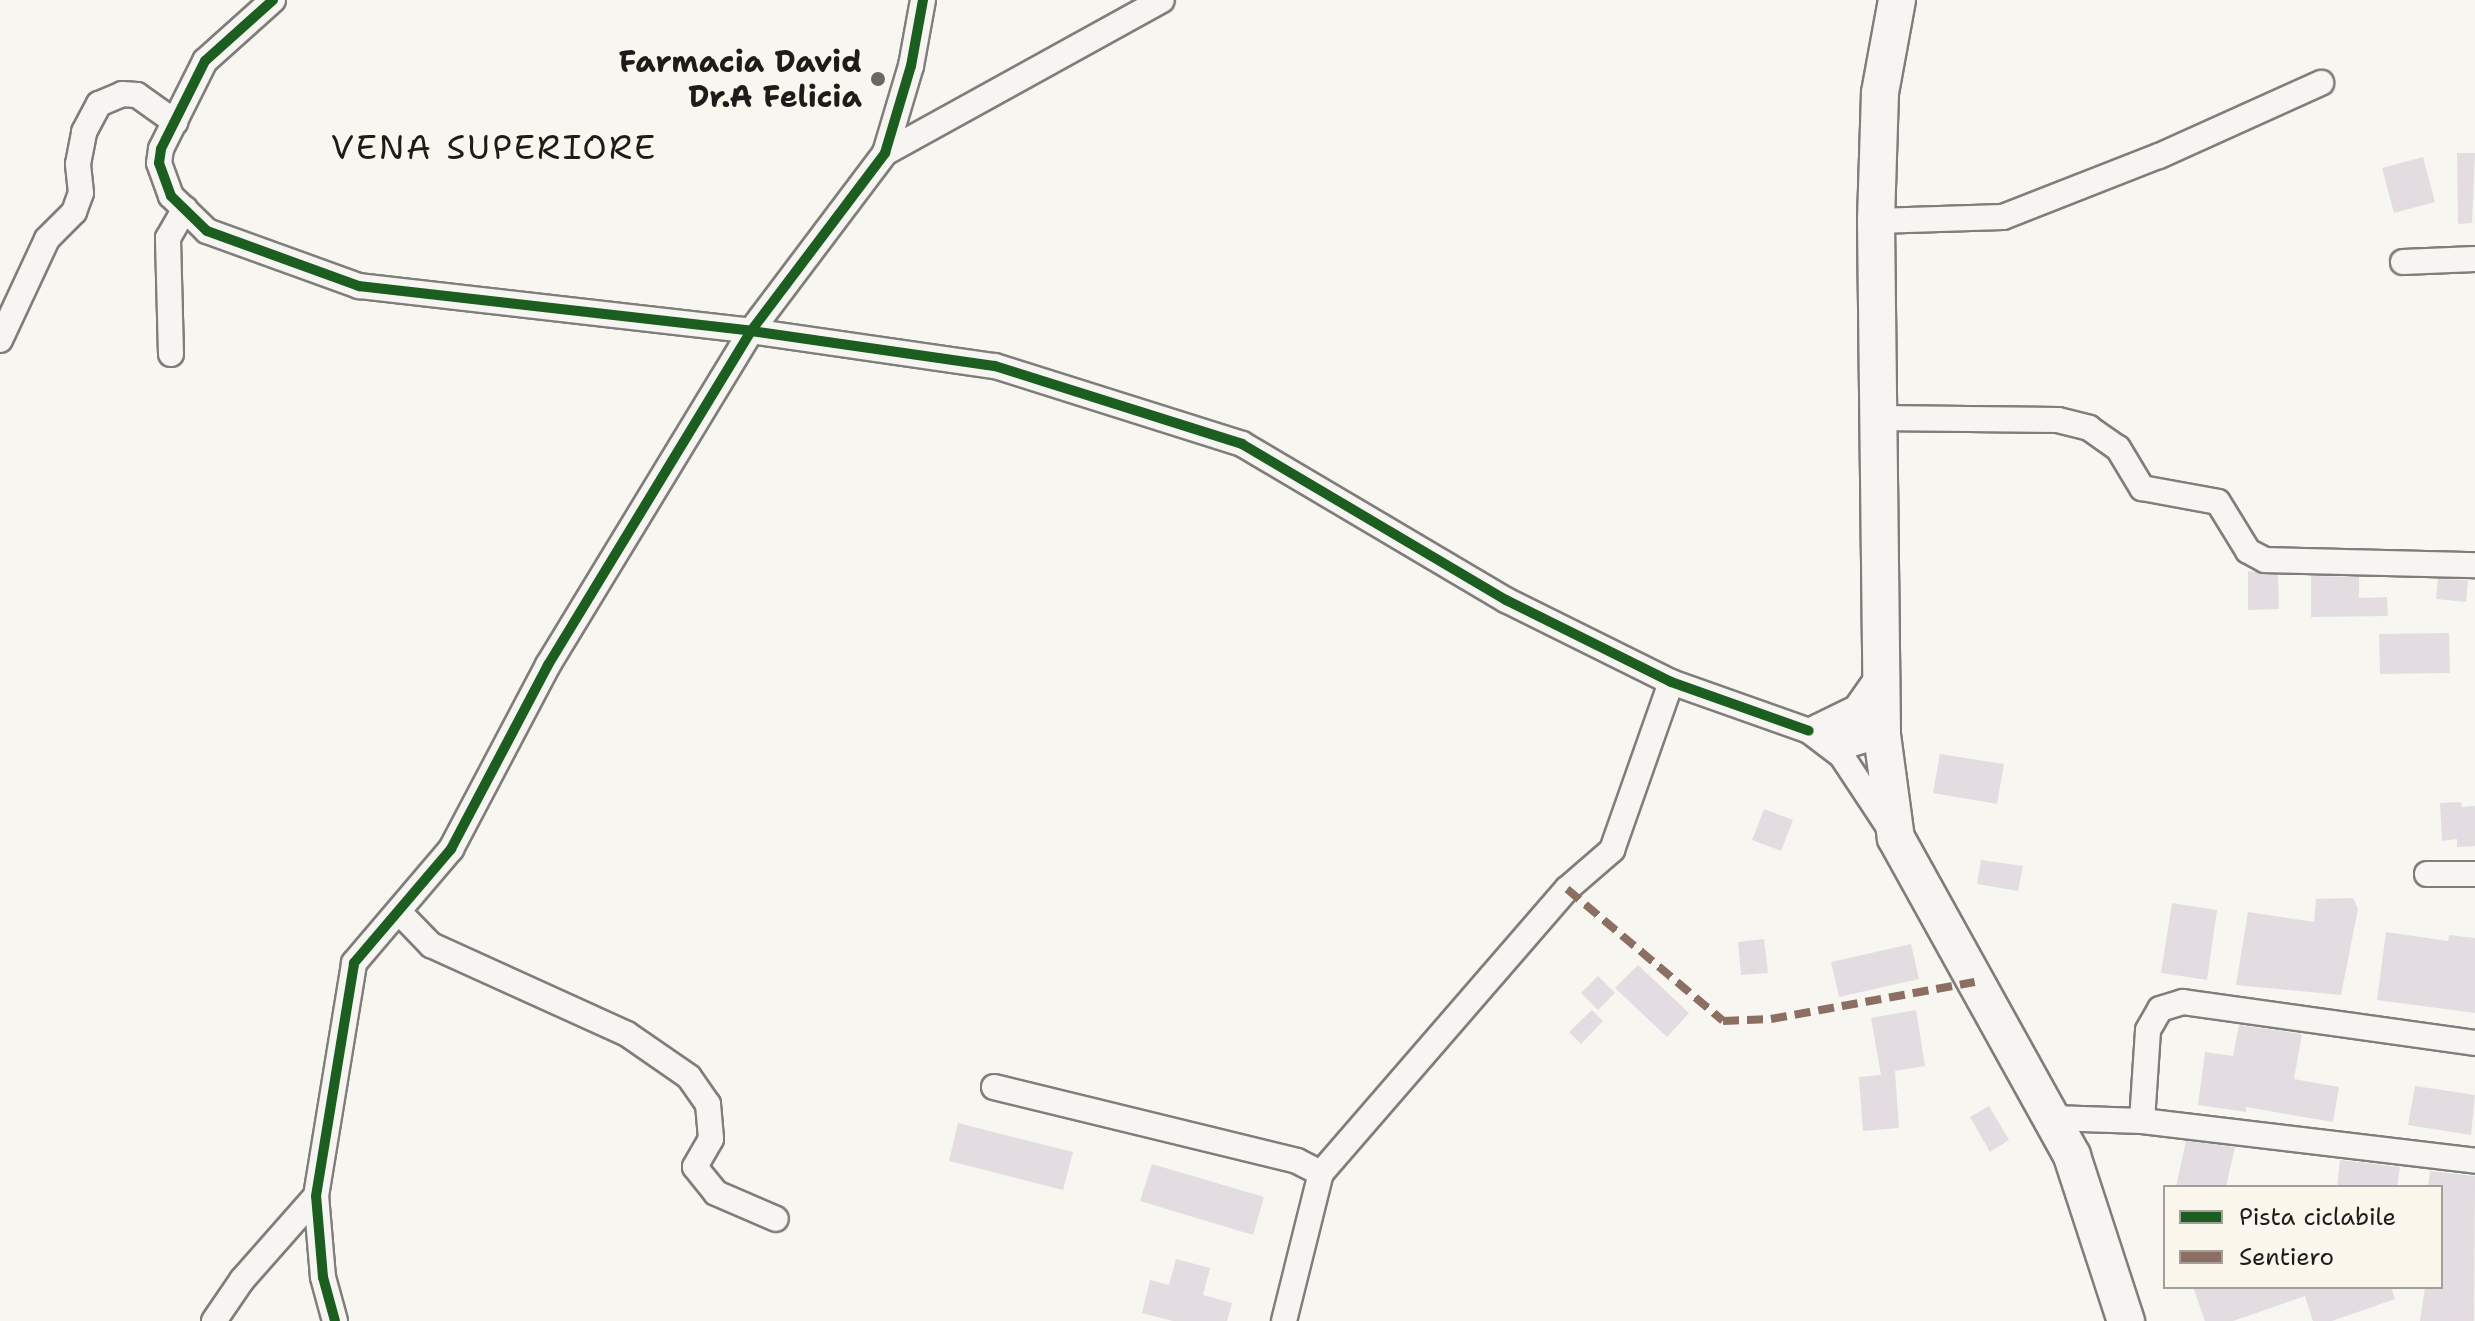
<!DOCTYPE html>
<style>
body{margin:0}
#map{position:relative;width:2475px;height:1321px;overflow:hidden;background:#f8f6f0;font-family:"Shantell Sans",sans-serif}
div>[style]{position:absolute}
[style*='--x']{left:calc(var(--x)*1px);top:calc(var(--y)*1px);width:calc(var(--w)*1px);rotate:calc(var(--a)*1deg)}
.building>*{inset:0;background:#e3dde2}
.roads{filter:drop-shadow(2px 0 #7f7e7b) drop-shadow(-2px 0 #7f7e7b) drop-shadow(0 2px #7f7e7b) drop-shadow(0 -2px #7f7e7b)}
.street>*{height:24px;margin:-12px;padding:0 12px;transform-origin:12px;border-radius:12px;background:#f6f5f1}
.primary>*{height:36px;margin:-18px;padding:0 18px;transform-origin:18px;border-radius:18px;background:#f6f5f1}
.quiet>*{height:8px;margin-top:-4px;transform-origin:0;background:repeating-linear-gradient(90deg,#8d6e63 0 16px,transparent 0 24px)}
.cycleway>*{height:10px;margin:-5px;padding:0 5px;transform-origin:5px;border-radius:5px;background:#1b5e20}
.dots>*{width:22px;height:22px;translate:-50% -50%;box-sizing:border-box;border:4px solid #fbf7ec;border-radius:50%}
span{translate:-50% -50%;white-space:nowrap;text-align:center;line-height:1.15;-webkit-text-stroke:6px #fbf7ec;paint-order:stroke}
.poi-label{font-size:30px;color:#1c1c1c;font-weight:700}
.right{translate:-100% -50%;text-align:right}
.quarter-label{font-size:34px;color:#1c1c1c;letter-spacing:2px}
.legend{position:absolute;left:2163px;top:1185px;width:280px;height:104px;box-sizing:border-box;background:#fbf7ec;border:2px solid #a29f99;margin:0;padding:10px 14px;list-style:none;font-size:24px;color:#1c1c1c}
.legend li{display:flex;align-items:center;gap:16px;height:40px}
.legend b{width:40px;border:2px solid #a29f99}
</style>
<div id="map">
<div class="building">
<i style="clip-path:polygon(2457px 153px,2475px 153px,2472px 223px,2458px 224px)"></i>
<i style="clip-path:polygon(2423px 157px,2435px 202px,2394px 213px,2382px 168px)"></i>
<i style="clip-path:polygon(2248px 571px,2278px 575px,2279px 609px,2248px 610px)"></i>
<i style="clip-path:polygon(2311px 576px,2359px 577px,2359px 598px,2387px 597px,2388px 616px,2311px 617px)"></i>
<i style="clip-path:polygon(2438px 579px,2468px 580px,2466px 602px,2436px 599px)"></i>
<i style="clip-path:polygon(2449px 633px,2450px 673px,2380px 674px,2379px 634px)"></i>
<i style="clip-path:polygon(1940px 754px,2004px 764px,1997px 804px,1933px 793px)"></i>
<i style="clip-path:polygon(2461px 802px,2462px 807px,2475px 806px,2475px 846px,2457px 847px,2457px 839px,2442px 841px,2440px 803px)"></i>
<i style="clip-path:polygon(1764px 809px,1793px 820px,1781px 851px,1752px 840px)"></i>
<i style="clip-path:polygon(1981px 860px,2023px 866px,2018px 891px,1977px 884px)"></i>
<i style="clip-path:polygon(2353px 898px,2358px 909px,2341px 995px,2236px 985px,2248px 912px,2314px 922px,2316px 899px)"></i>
<i style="clip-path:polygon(2172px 903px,2217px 910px,2207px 980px,2161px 973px)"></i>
<i style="clip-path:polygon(2386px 932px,2448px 941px,2449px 935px,2475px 938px,2475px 1013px,2377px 1000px)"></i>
<i style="clip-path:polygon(1764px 939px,1768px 973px,1741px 975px,1738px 942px)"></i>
<i style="clip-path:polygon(1911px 944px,1919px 979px,1839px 997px,1831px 962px)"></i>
<i style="clip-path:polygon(1638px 965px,1689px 1013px,1667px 1037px,1615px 988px)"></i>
<i style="clip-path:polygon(1598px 976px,1615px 993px,1598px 1010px,1581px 993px)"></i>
<i style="clip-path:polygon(1592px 1010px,1603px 1021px,1581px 1044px,1569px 1032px)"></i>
<i style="clip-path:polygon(1916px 1010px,1925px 1066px,1895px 1071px,1899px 1128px,1863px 1131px,1859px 1077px,1881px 1075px,1871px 1018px)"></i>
<i style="clip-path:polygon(2239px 1025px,2302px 1034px,2294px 1079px,2339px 1087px,2333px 1122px,2246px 1107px,2246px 1112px,2198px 1105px,2205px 1052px,2233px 1056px)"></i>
<i style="clip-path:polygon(2415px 1086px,2475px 1095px,2471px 1135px,2408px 1125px)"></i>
<i style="clip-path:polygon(1989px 1106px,2009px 1140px,1990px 1152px,1970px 1117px)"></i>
<i style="clip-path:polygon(958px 1123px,1073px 1152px,1063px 1190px,949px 1161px)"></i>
<i style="clip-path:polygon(2186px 1141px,2235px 1147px,2226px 1187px,2176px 1187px)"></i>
<i style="clip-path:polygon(2340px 1160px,2400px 1167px,2397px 1187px,2337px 1187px)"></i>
<i style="clip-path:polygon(1152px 1164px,1264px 1197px,1253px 1235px,1140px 1201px)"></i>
<i style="clip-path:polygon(2430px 1171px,2475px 1176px,2474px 1321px,2420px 1321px,2425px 1287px,2441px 1287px,2441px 1187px,2428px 1187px)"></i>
<i style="clip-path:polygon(1176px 1259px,1210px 1268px,1203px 1295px,1232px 1303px,1227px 1321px,1173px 1321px,1142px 1313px,1150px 1280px,1169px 1285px)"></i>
<i style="clip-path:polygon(2193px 1287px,2391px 1287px,2395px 1299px,2332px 1321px,2313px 1321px,2305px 1296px,2233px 1321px,2205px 1321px)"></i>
</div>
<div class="roads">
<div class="street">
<i style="--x:273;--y:0;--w:91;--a:138.1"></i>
<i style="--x:205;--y:61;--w:98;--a:116.6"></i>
<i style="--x:161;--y:149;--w:14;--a:98"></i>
<i style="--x:159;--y:163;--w:35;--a:70"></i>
<i style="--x:171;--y:196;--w:50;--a:44.2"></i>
<i style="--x:207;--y:231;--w:162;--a:19.9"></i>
<i style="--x:359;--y:286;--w:395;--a:6.5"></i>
<i style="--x:751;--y:331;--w:246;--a:8.2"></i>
<i style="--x:995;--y:366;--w:259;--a:17.5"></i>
<i style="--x:1242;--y:444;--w:307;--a:30.6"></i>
<i style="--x:1506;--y:600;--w:184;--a:26.4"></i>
<i style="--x:1671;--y:682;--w:146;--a:19.5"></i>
<i style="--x:885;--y:153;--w:316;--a:-28.9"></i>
<i style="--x:1876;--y:221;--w:127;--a:-1.8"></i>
<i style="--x:2003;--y:217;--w:168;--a:-21.4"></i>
<i style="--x:2159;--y:156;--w:178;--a:-24.3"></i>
<i style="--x:2403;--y:262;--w:72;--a:-2.4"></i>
<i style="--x:0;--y:340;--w:111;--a:-65"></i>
<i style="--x:47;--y:239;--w:38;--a:-45"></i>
<i style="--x:74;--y:212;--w:20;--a:-70"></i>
<i style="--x:81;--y:193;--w:29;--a:-96"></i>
<i style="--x:78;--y:164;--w:33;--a:-79"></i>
<i style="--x:84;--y:132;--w:32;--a:-62"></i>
<i style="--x:99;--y:104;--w:25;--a:-23"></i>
<i style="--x:122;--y:94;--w:15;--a:4"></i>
<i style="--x:137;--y:95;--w:47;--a:35.4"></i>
<i style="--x:171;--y:354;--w:116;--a:-91.5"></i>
<i style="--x:168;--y:238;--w:34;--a:-60"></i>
<i style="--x:1878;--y:418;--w:180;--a:0.6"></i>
<i style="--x:2058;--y:420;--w:32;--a:14"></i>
<i style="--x:2089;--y:428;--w:35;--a:35"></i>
<i style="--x:2118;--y:448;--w:47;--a:59"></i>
<i style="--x:2142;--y:488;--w:77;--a:10.4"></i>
<i style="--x:2218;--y:502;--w:57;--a:58.5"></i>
<i style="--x:2248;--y:551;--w:19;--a:28"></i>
<i style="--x:2265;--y:560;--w:210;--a:1.4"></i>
<i style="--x:1880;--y:674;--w:42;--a:125.2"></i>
<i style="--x:1856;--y:708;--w:52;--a:153.9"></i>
<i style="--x:1809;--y:731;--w:40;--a:37"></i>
<i style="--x:1841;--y:755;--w:89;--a:56.5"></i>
<i style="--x:1826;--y:742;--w:26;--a:4"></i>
<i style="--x:1852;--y:744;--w:31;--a:-17"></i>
<i style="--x:1882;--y:735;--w:28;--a:-154"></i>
<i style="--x:1857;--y:723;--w:29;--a:176"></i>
<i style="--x:2427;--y:874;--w:48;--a:0"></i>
<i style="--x:400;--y:913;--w:45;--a:45.9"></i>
<i style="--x:431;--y:945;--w:215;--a:24.4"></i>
<i style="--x:627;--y:1034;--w:75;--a:34.7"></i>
<i style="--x:689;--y:1077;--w:33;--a:55"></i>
<i style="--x:708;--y:1104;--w:35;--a:85"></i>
<i style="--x:711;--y:1139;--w:32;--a:120"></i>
<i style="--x:695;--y:1167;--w:33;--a:51"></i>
<i style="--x:716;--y:1193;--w:65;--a:23.4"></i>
<i style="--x:994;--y:1087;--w:312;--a:13.7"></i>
<i style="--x:1297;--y:1161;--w:27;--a:27"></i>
<i style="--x:2052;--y:1118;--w:90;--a:1.9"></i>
<i style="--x:2142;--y:1121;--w:335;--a:6.8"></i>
<i style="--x:2142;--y:1121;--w:91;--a:-86.2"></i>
<i style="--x:2148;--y:1030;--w:24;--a:-60"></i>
<i style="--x:2160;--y:1009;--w:24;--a:-17"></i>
<i style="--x:2183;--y:1002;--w:295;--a:8"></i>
<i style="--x:214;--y:1321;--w:50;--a:-55.7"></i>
<i style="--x:242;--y:1280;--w:112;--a:-48.6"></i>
<i style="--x:335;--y:1321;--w:46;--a:-105.3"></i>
<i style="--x:323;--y:1277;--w:81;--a:-94.9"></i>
<i style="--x:316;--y:1196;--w:236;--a:-80.7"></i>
<i style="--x:354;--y:963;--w:150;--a:-49.6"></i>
<i style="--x:451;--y:849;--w:208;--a:-62.2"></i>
<i style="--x:548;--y:665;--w:391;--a:-58.7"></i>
<i style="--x:751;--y:331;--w:223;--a:-53"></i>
<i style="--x:885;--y:153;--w:91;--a:-73.4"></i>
<i style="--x:911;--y:66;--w:67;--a:-79.7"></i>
<i style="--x:1284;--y:1321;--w:153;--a:-76"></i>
<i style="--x:1321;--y:1173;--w:376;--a:-49.1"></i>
<i style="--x:1567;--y:889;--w:60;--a:-40.9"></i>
<i style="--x:1612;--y:850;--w:178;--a:-70.6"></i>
</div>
<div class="primary">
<i style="--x:1897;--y:0;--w:95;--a:100.4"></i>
<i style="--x:1880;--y:93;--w:128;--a:91.8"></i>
<i style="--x:1876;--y:221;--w:514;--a:89.33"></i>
<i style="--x:1882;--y:735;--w:104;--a:82.3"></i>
<i style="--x:1896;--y:838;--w:363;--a:61"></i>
<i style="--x:2072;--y:1156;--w:174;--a:71.9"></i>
</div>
</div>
<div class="quiet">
<i style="--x:1567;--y:889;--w:204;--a:40.2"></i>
<i style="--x:1723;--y:1021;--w:48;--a:-2.4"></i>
<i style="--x:1771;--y:1019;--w:207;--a:-10.3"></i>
</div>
<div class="cycleway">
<i style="--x:273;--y:0;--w:91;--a:138.1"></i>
<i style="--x:205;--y:61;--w:98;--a:116.6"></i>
<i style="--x:161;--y:149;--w:14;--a:98"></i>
<i style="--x:159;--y:163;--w:35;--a:70"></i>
<i style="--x:171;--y:196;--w:50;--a:44.2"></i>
<i style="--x:207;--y:231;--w:162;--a:19.9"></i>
<i style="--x:359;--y:286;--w:395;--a:6.5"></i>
<i style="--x:751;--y:331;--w:246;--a:8.2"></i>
<i style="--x:995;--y:366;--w:259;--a:17.5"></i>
<i style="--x:1242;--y:444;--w:307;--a:30.6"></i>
<i style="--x:1506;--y:600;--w:184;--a:26.4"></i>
<i style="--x:1671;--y:682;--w:146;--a:19.5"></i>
<i style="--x:335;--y:1321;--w:46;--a:-105.3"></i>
<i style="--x:323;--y:1277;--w:81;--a:-94.9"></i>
<i style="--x:316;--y:1196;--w:236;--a:-80.7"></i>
<i style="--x:354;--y:963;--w:150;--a:-49.6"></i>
<i style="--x:451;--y:849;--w:208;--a:-62.2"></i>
<i style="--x:548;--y:665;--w:391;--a:-58.7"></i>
<i style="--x:751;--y:331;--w:223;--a:-53"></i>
<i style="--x:885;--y:153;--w:91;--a:-73.4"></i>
<i style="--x:911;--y:66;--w:67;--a:-79.7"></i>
</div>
<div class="dots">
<i style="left:878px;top:79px;background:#696866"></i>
</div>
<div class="poi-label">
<span class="right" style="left:862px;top:79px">Farmacia David<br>Dr.A Felicia</span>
</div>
<div class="quarter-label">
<span style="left:494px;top:148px">VENA SUPERIORE</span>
</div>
<ul class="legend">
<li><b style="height:10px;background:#1b5e20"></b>Pista ciclabile</li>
<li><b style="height:10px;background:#8d6e63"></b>Sentiero</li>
</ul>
</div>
